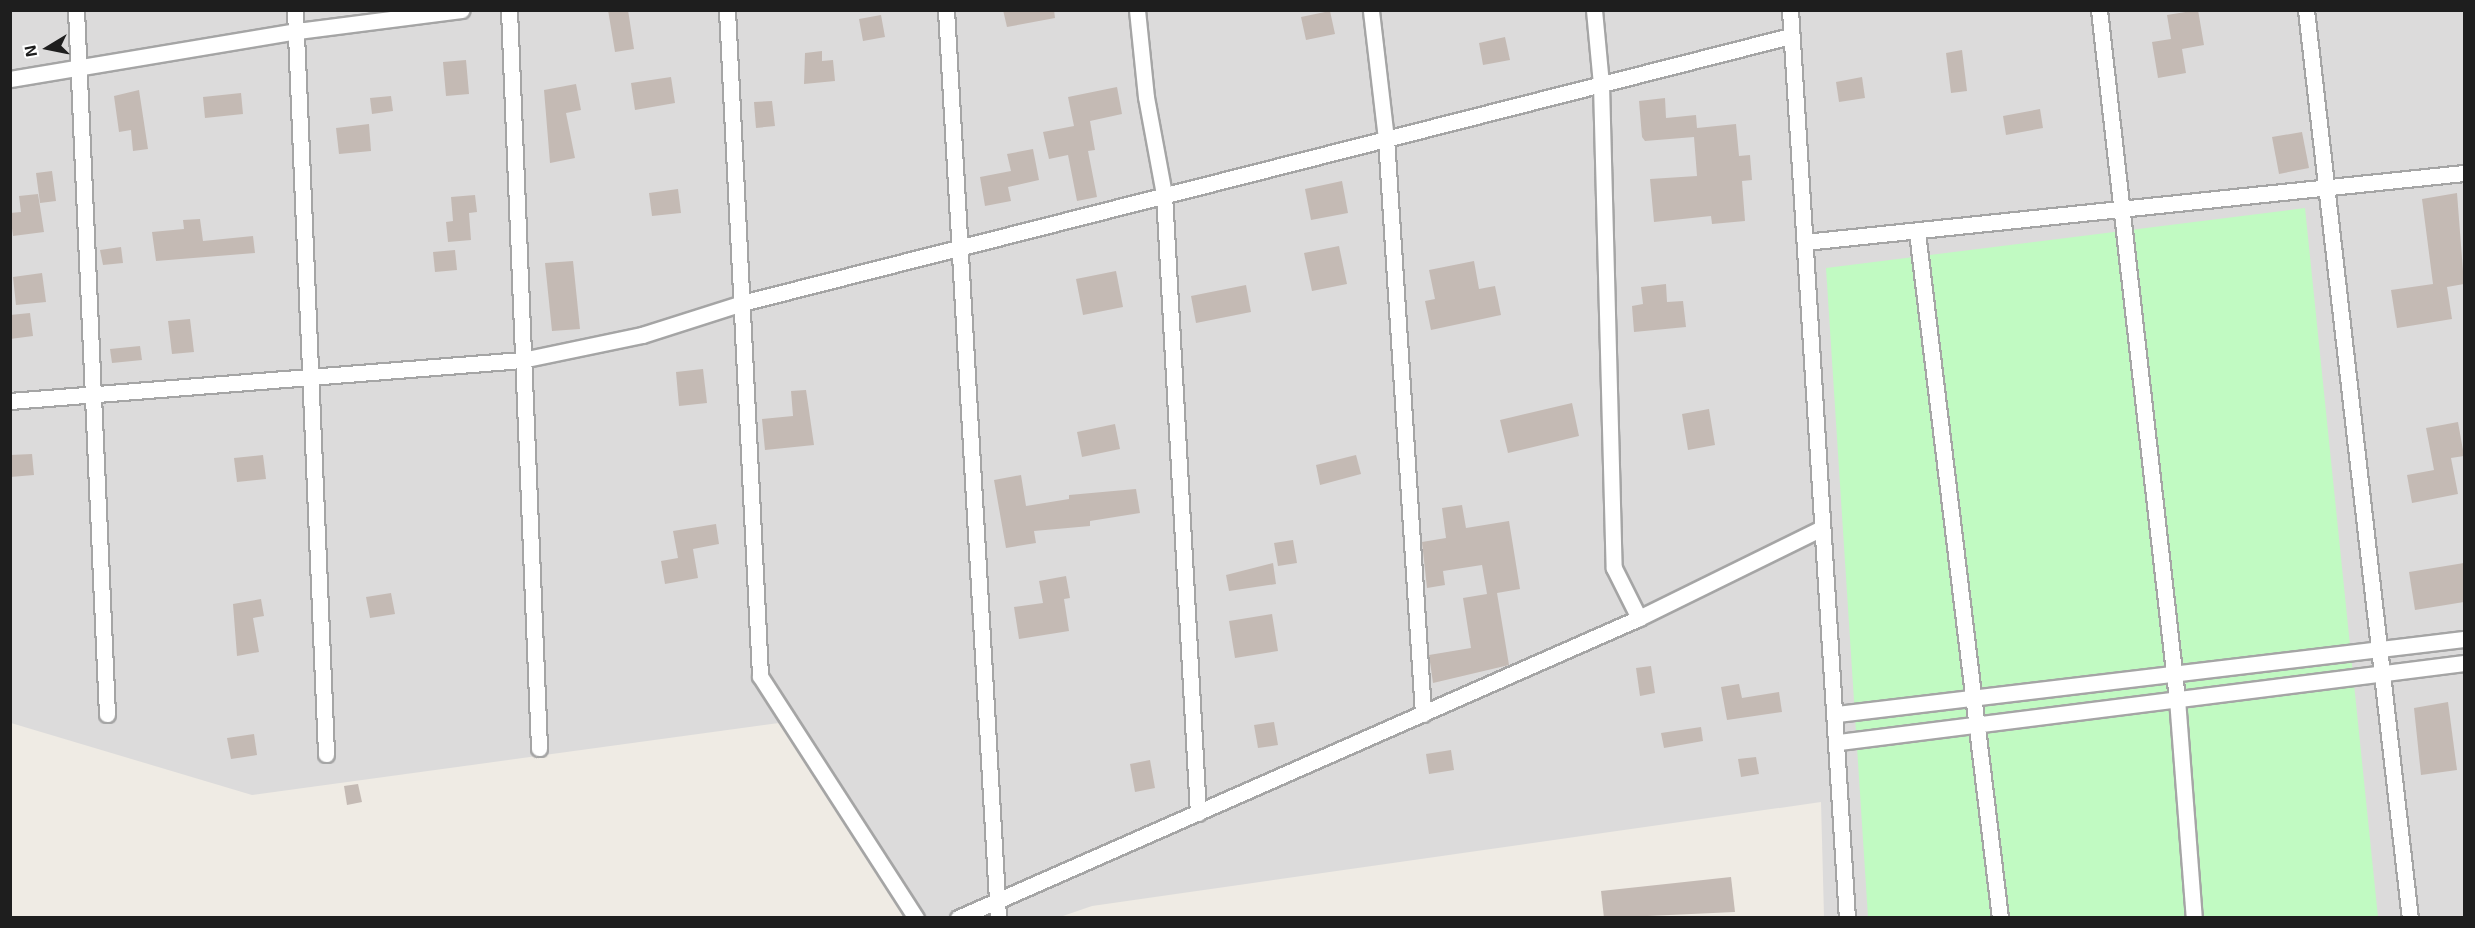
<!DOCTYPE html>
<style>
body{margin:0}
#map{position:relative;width:2475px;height:928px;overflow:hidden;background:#efebe4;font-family:"Exo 2",sans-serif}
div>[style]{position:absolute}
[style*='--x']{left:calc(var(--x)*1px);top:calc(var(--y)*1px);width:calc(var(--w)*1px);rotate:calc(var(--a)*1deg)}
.residential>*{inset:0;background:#dcdbdb}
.park>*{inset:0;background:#c1fac2}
.building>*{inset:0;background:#c4bab4}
.roads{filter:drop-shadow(2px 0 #a5a5a5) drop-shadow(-2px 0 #a5a5a5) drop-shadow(0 2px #a5a5a5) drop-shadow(0 -2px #a5a5a5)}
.street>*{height:15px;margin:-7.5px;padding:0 7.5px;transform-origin:7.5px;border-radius:7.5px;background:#fff}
span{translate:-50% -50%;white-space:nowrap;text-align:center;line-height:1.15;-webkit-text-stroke:4.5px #fff;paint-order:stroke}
.frame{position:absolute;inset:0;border:12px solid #1e1e1e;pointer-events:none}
.north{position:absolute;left:18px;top:18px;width:60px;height:60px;-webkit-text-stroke:4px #fff;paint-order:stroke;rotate:260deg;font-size:16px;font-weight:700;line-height:24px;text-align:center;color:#1e1e1e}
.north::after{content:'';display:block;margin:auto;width:21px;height:27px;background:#1e1e1e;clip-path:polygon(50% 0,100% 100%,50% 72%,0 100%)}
</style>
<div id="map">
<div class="residential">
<i style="clip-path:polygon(10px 11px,2464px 11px,2464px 917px,1824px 917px,1821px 802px,1092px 906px,1060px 917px,920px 917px,794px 721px,252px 795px,11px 723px)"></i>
</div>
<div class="park">
<i style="clip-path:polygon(2305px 208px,2378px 917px,1868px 917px,1826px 268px)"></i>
</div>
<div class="building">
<i style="clip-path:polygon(608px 10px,628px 10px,634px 49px,615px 52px)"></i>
<i style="clip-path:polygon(1003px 10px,1054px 10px,1055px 18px,1007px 27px)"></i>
<i style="clip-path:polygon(2198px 10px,2204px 45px,2182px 49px,2186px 73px,2158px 78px,2152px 42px,2171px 39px,2167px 15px)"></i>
<i style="clip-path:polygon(1330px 11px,1335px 34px,1306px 40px,1301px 17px)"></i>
<i style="clip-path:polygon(881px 15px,885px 37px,863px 41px,859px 19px)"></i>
<i style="clip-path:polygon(1505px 37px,1510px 60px,1483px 65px,1479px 43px)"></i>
<i style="clip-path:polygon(1962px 50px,1967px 91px,1951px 93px,1946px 53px)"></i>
<i style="clip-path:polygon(822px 51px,822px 61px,833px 60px,835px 81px,804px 84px,805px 53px)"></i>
<i style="clip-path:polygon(466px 60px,469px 94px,446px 96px,443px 62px)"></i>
<i style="clip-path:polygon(671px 77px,675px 103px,635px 110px,631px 83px)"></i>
<i style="clip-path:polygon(1862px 77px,1865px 98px,1839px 102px,1836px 82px)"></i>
<i style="clip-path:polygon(576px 84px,581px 110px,566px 113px,575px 158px,550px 163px,544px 90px)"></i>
<i style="clip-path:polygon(1117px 87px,1122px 114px,1090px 121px,1095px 150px,1088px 151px,1097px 197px,1077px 201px,1068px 155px,1049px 159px,1043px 132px,1074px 126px,1068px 97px)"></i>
<i style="clip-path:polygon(139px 90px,148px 149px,133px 151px,131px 130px,119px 132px,114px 96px)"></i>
<i style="clip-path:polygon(241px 93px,243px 114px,205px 118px,203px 97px)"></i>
<i style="clip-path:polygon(391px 96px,393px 111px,372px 114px,370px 98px)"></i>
<i style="clip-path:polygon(1665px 98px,1666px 118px,1696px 115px,1697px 128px,1736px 124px,1739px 156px,1750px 155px,1752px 180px,1742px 181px,1745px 221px,1712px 224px,1711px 216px,1654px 222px,1650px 179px,1697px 176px,1694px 137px,1645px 141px,1642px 137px,1639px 101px)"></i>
<i style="clip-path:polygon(772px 101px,775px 126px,756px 128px,754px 102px)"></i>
<i style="clip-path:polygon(2040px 109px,2043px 128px,2006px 135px,2003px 116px)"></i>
<i style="clip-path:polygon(369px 124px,371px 151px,339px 154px,336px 128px)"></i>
<i style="clip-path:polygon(2302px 132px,2309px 168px,2279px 174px,2272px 137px)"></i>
<i style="clip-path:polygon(1033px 149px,1039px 180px,1008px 187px,1011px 201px,985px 206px,980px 177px,1011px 171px,1007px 154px)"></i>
<i style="clip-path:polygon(52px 171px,56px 201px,40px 203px,36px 173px)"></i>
<i style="clip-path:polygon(1342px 181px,1348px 213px,1311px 220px,1305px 189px)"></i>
<i style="clip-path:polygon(678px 189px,681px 213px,652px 216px,649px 193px)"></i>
<i style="clip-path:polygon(2457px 193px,2464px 284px,2447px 287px,2452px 319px,2397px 328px,2391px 290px,2433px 284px,2422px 199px)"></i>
<i style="clip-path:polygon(38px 194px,44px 232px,13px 236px,10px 213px,21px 212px,19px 196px)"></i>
<i style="clip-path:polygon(475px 195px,477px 212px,469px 213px,471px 240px,448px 242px,446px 222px,453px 221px,451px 197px)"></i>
<i style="clip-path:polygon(200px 219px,203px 241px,253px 236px,255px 253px,156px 261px,152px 232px,184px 229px,183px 220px)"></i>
<i style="clip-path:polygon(1339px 246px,1347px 284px,1312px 291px,1304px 253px)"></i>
<i style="clip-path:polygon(121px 247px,123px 263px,103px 265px,100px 250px)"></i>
<i style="clip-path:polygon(455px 250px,457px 270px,435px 272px,433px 252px)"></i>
<i style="clip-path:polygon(573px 261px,580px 329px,552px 331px,545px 263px)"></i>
<i style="clip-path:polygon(1474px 261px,1479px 289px,1495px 286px,1501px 315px,1431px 330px,1425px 301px,1435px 299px,1429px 270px)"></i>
<i style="clip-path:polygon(1116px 271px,1123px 307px,1083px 315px,1076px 279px)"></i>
<i style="clip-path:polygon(42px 273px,46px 302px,16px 305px,13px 277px)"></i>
<i style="clip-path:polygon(1666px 284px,1667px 302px,1683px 301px,1686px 327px,1634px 332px,1632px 306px,1643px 304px,1641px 287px)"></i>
<i style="clip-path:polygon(1246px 285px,1251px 312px,1196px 323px,1191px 296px)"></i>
<i style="clip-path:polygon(30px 313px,33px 336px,10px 339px,10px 315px)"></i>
<i style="clip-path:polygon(190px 319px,194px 352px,172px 354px,168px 321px)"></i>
<i style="clip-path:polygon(140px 346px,142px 360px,112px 363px,110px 349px)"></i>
<i style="clip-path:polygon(703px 369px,707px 403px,679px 406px,676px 372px)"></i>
<i style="clip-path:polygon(806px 390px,814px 445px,765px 450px,762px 419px,793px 416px,791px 391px)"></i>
<i style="clip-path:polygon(1572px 403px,1579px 436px,1508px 453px,1500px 420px)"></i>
<i style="clip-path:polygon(1709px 409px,1715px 445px,1688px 450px,1682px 414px)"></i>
<i style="clip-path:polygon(2458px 422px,2464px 456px,2451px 458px,2458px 494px,2412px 503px,2407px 475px,2434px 470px,2426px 428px)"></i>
<i style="clip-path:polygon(1115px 424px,1120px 449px,1082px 457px,1077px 432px)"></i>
<i style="clip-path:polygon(32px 454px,34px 475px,10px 477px,10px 455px)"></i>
<i style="clip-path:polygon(263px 455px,266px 479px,237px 482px,234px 458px)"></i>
<i style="clip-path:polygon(1356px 455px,1361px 474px,1320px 485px,1316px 465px)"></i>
<i style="clip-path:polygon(1021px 475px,1026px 506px,1069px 499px,1069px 495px,1136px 489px,1140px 513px,1090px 521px,1090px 526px,1034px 531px,1036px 543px,1006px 548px,994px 480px)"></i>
<i style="clip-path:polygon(1462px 505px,1466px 528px,1509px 521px,1520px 589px,1497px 593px,1509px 665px,1433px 683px,1429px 655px,1471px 648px,1463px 598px,1487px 594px,1482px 565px,1443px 571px,1445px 585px,1427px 588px,1422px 542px,1446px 538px,1442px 508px)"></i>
<i style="clip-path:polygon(716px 524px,719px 544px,693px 549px,698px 578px,665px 584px,661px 561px,678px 558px,673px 531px)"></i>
<i style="clip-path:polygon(1293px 540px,1297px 563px,1278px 566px,1274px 543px)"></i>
<i style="clip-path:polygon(1273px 563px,1276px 584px,1229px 591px,1226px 575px)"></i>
<i style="clip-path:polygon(2464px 563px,2464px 602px,2415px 610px,2409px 572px)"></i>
<i style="clip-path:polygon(1066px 576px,1070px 598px,1064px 599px,1069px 631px,1019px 639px,1014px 607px,1043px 603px,1039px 581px)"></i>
<i style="clip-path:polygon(391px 593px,395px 614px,370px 618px,366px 597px)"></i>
<i style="clip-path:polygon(261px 599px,264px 616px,253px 618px,259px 652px,237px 656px,233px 604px)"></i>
<i style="clip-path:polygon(1272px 614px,1278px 651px,1235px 658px,1229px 621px)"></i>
<i style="clip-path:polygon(1651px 666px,1655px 693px,1640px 696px,1636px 668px)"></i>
<i style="clip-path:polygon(1739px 684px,1742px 698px,1779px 692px,1782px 712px,1727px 720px,1721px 687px)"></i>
<i style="clip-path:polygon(2448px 702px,2457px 770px,2421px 775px,2414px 708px)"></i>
<i style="clip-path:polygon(1274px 722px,1278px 745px,1258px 748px,1254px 725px)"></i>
<i style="clip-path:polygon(1701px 727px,1703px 741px,1664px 748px,1661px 733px)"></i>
<i style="clip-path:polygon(254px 734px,257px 755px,231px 759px,227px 738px)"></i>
<i style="clip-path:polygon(1451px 750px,1454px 770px,1429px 774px,1426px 754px)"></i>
<i style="clip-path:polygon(1756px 757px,1759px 774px,1741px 777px,1738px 759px)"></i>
<i style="clip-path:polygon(1150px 760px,1155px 788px,1135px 792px,1130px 764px)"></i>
<i style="clip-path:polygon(358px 784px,362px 802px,347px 805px,344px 786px)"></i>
<i style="clip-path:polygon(1731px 877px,1735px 912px,1604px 918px,1601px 891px)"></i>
</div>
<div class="roads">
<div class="street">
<i style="--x:76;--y:10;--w:705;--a:87.48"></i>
<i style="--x:295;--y:10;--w:745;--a:87.61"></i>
<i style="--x:509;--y:10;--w:739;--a:87.67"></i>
<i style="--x:727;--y:10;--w:667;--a:87.16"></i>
<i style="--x:760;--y:676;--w:288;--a:57.2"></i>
<i style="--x:946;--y:10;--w:909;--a:86.72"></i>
<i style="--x:1137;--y:10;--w:87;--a:84.1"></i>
<i style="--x:1146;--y:97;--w:99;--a:79.5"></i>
<i style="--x:1164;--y:194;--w:620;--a:86.86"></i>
<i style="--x:1594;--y:10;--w:74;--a:84.6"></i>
<i style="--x:1601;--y:84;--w:484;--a:88.5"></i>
<i style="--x:1614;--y:568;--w:56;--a:63.4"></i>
<i style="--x:1790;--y:10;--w:910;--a:86.41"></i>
<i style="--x:2099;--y:10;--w:693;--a:83.54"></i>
<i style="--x:2177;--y:699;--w:220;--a:85.6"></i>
<i style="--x:2306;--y:10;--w:914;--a:83.47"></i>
<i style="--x:1371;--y:11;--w:128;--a:83.3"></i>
<i style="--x:1386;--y:138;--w:577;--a:86.32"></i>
<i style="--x:10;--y:79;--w:291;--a:-9.5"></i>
<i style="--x:297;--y:31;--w:166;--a:-7.3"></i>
<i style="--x:1917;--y:232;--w:691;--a:83.1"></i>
<i style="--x:1805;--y:242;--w:663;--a:-5.98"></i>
<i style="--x:10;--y:401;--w:514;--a:-4.58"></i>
<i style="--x:522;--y:360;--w:123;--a:-11.8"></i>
<i style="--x:642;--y:335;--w:105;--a:-17.7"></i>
<i style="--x:742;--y:303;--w:1081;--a:-14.29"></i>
<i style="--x:1837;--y:714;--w:631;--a:-6.82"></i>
<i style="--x:1839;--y:742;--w:630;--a:-7.2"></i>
<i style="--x:958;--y:918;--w:744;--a:-23.77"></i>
<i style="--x:1639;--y:618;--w:202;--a:-26.2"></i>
</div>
</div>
<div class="frame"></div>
<div class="north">N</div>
</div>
